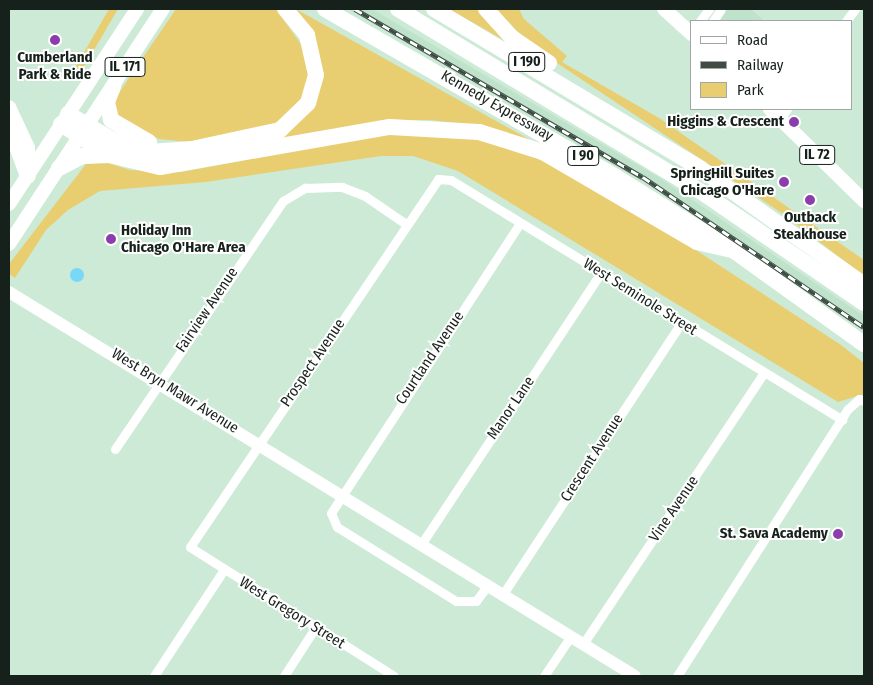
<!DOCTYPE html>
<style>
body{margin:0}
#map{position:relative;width:873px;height:685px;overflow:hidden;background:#cdead7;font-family:"Fira Sans Condensed",sans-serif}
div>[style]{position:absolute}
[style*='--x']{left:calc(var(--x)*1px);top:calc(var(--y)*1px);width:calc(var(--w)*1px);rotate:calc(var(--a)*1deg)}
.built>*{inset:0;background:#bee2ca}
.green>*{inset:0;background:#e9ce71}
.water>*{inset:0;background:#77d9f6}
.round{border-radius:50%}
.street>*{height:9px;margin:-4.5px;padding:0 4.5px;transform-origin:4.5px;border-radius:4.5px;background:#fff}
.secondary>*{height:12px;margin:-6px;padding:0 6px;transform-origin:6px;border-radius:6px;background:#fff}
.primary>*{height:14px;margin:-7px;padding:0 7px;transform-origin:7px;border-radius:7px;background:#fff}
.highway>*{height:16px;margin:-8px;padding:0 8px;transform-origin:8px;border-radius:8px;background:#fff}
.rail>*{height:4.5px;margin-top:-2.25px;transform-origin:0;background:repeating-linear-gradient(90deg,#fff 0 8px,#3e4c44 0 16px);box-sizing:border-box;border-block:1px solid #3e4c44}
.dots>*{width:14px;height:14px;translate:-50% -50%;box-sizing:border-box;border:2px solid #fff;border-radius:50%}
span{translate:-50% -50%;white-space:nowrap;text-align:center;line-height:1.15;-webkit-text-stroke:4px #fff;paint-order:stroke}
.shield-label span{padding:1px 4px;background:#fff;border:1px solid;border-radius:4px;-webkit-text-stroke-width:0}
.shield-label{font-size:14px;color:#17211b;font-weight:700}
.poi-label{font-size:15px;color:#17211b;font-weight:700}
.right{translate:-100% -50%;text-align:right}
.left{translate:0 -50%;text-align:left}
.street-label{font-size:15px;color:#17211b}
.frame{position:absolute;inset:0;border:10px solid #17211b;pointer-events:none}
.legend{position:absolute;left:690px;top:20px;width:162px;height:90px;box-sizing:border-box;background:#fff;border:1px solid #a2a6a4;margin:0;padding:6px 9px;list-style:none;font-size:15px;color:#17211b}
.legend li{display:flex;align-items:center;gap:10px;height:25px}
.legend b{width:25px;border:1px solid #a2a6a4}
</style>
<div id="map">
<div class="built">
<i style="clip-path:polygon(348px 9px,372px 9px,660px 178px,864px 316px,864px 331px,655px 189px)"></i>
<i style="clip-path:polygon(723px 9px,751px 9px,764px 21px,715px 21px)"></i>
</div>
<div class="green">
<i style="clip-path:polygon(109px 9px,118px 9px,84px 67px,75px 68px)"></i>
<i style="clip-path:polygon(176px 9px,276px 9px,305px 50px,310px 74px,306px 93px,295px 110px,277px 123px,189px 142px,159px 139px,124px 125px,114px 111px,116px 97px)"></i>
<i style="clip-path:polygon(292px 9px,296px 9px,532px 141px,477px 125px,429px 120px,390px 121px,257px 143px,319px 93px)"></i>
<i style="clip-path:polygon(449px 9px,480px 9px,507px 42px)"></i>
<i style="clip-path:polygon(494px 9px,519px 9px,524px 19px,567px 56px,562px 62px,659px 118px,864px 260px,864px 276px,783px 214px,536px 49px)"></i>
<i style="clip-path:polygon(382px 134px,476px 137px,524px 151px,650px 220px,841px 345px,864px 363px,864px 394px,838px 402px,458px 171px,413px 156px,381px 156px,206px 182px,100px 191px,68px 210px,46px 230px,15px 278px,9px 274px,9px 264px,86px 164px,106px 162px,130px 170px,182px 172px)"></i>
</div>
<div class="water">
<i class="round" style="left:70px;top:268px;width:14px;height:14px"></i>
</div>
<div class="street">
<i style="--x:700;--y:21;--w:15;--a:-53"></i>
<i style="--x:713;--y:21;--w:14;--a:-56"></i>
<i style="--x:846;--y:21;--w:15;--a:-53"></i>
<i style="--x:780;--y:119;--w:12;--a:-55"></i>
<i style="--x:115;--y:449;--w:300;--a:-55.9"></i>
<i style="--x:283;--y:201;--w:26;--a:-31"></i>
<i style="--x:305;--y:188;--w:37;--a:-2"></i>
<i style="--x:342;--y:187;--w:25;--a:21"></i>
<i style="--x:365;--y:196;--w:50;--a:34.3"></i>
<i style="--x:422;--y:543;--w:324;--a:-56.5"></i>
<i style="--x:488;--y:585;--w:20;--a:127"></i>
<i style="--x:476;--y:601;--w:20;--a:180"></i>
<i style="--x:456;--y:601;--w:140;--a:-148.1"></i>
<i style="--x:337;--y:527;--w:15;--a:-113"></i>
<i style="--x:331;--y:513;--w:346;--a:-56.9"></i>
<i style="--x:503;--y:594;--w:324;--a:-56.7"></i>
<i style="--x:583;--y:644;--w:326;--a:-56.3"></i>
<i style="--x:154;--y:676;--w:126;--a:-56.7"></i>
<i style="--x:284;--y:676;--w:57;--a:-57.1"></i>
<i style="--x:394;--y:676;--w:241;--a:-147.7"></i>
<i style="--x:190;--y:547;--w:444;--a:-56"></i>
<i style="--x:438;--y:179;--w:13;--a:4"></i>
<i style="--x:451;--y:180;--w:459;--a:31.5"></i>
<i style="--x:544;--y:676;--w:48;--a:-56"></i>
<i style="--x:677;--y:676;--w:317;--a:-57.4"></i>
<i style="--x:848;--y:409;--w:15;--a:-42"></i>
<i style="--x:859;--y:399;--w:5;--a:22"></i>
</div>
<div class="secondary">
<i style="--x:9;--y:292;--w:734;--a:31.53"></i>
</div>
<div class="primary">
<i style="--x:664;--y:9;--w:38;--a:42"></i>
<i style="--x:9;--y:107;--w:45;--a:65.1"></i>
<i style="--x:28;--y:148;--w:24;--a:90"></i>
<i style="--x:770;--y:109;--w:132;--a:44.4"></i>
<i style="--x:9;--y:204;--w:233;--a:-56.7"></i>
<i style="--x:9;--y:244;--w:281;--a:-56.8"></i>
</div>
<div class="highway">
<i style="--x:325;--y:9;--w:336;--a:30"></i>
<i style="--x:616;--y:177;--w:138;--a:32"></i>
<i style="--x:733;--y:250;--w:161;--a:35.7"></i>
<i style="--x:398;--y:9;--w:360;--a:31.1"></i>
<i style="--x:706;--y:195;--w:191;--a:34.4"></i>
<i style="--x:434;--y:9;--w:311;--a:30.9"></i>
<i style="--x:701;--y:169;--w:200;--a:35.4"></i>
<i style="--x:486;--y:9;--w:38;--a:48"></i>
<i style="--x:511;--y:37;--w:46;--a:34.4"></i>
<i style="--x:113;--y:87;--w:16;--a:112"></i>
<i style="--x:107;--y:102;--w:18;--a:77"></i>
<i style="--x:111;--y:120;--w:44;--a:30.1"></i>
<i style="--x:68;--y:114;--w:50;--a:30.2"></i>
<i style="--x:111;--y:139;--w:41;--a:18.4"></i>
<i style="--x:150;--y:152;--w:42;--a:-4.1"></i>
<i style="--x:192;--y:149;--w:90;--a:-12.2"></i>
<i style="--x:280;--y:130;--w:39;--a:-44"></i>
<i style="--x:308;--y:103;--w:29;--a:-74"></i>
<i style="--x:316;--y:75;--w:41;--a:-102.7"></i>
<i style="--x:307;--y:35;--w:34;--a:-130"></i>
<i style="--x:61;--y:124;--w:57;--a:32.9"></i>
<i style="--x:109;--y:155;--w:52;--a:13.2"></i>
<i style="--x:160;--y:167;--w:233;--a:-9.9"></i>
<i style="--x:390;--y:127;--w:89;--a:3.2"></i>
<i style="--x:479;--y:132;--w:67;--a:17.4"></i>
<i style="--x:543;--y:152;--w:178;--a:30.3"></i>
<i style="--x:697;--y:242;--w:37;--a:13"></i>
<i style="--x:9;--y:125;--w:54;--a:69.6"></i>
<i style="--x:59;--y:168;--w:27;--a:-27"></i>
<i style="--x:83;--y:156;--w:26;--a:-2"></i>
</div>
<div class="rail">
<i style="--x:355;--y:9;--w:333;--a:30.3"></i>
<i style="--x:643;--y:177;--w:267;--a:34.2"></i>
</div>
<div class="dots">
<i style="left:55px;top:40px;background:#8c3dad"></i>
<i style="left:794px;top:122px;background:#8c3dad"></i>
<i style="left:784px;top:182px;background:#8c3dad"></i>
<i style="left:810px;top:200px;background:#8c3dad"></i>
<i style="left:111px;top:239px;background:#8c3dad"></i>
<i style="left:838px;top:534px;background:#8c3dad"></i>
</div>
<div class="shield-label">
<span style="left:527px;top:62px">I 190</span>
<span style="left:125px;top:67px">IL 171</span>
<span style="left:817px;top:155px">IL 72</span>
<span style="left:583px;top:156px">I 90</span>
</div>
<div class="poi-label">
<span style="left:55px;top:66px">Cumberland<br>Park &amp; Ride</span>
<span class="right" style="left:784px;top:122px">Higgins &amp; Crescent</span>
<span class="right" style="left:774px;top:182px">SpringHill Suites<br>Chicago O'Hare</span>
<span style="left:810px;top:226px">Outback<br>Steakhouse</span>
<span class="left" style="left:121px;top:239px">Holiday Inn<br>Chicago O'Hare Area</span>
<span class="right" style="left:828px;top:534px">St. Sava Academy</span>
</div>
<div class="street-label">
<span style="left:497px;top:106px;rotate:30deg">Kennedy Expressway</span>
<span style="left:640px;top:297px;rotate:32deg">West Seminole Street</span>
<span style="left:207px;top:310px;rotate:-56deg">Fairview Avenue</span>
<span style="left:430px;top:358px;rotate:-56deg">Courtland Avenue</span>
<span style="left:313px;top:363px;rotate:-56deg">Prospect Avenue</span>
<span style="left:175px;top:391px;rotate:32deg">West Bryn Mawr Avenue</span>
<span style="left:511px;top:408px;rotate:-56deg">Manor Lane</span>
<span style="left:592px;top:458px;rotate:-57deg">Crescent Avenue</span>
<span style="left:674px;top:509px;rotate:-56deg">Vine Avenue</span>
<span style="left:292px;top:613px;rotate:32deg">West Gregory Street</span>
</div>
<div class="frame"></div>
<ul class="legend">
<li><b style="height:6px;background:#fff"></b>Road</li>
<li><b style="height:6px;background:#3e4c44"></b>Railway</li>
<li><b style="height:14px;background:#e9ce71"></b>Park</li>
</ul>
</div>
